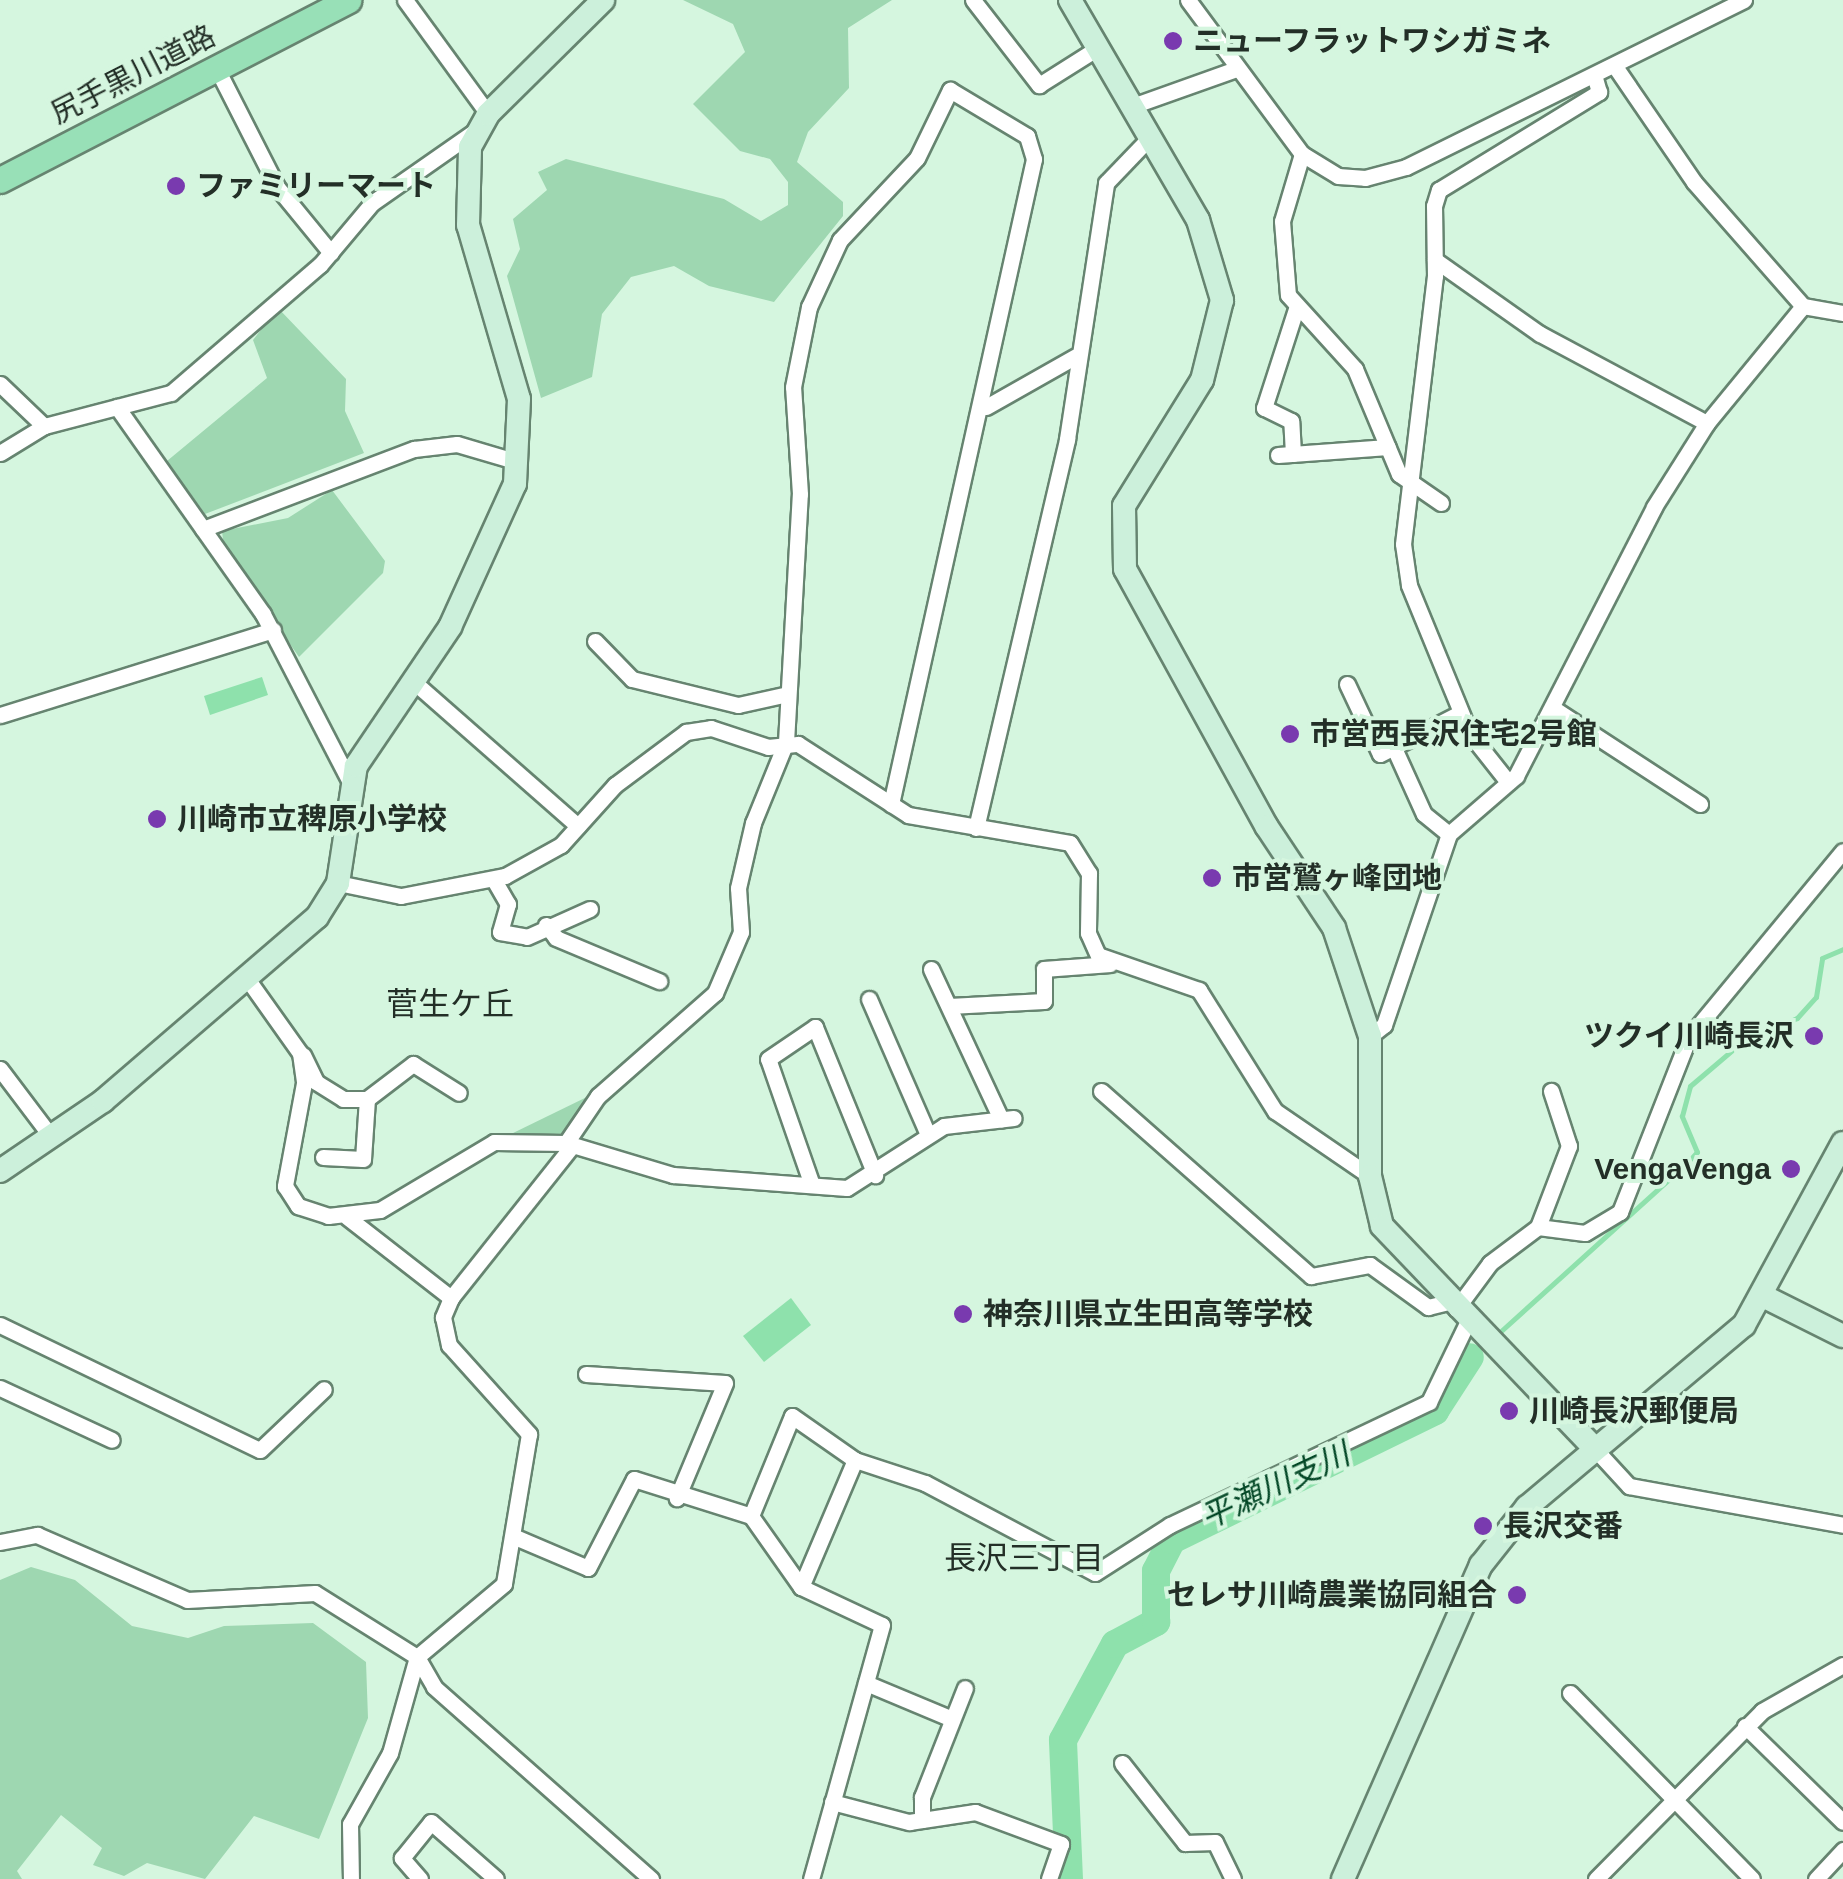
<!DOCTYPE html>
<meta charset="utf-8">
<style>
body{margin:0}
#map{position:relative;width:1843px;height:1879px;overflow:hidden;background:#d5f6df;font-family:Helvetica,"Noto Sans JP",sans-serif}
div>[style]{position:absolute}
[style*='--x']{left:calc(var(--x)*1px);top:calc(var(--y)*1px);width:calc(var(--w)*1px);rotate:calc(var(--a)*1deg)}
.green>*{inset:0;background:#9ed7b1}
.water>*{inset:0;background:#8ee1ac}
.stream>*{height:5px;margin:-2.5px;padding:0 2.5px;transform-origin:2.5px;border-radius:2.5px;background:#8ee1ac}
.river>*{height:28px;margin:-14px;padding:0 14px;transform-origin:14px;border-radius:14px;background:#8ee1ac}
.roads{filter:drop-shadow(2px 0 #668470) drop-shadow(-2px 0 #668470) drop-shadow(0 2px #668470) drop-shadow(0 -2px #668470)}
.street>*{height:15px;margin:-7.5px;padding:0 7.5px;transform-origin:7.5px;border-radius:7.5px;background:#fff}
.secondary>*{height:22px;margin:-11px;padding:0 11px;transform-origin:11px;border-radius:11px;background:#ccf0db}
.primary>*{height:25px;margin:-12.5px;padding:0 12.5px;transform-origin:12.5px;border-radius:12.5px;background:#98e0b7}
.dots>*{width:28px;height:28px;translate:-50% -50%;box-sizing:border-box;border:5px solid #d5f6df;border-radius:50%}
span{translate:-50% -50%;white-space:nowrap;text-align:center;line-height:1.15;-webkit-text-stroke:8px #d5f6df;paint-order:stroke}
.poi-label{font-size:30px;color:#232f27;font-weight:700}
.left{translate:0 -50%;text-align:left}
.right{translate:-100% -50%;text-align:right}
.street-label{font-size:30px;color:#232f27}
.neighbourhood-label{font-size:32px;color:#232f27}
.water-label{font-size:32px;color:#034726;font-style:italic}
</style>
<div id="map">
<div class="green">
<i style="clip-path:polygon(683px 0,892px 0,848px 28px,849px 88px,808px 132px,797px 162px,843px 202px,843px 216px,774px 302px,709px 286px,674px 266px,631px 277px,602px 314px,592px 377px,541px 398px,507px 276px,520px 249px,513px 219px,547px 190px,538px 172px,566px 159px,724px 199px,761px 221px,788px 205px,788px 182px,770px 159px,740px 151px,693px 104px,745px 52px,733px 24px)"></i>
<i style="clip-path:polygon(278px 308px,346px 379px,345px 411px,364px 453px,205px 514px,167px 461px,267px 378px,253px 340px)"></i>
<i style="clip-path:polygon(332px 490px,385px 561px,383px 573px,299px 657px,224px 549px,222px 531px,288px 518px)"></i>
<i style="clip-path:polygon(591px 1095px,561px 1137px,509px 1135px)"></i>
<i style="clip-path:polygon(31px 1567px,75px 1580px,132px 1626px,188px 1638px,224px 1626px,313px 1623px,366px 1662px,368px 1718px,319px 1839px,254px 1816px,205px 1879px,147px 1863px,124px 1876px,93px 1865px,102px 1848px,61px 1815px,17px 1871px,22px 1879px,0 1879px,0 1580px)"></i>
</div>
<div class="water">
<i style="clip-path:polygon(262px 677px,268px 695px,210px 715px,204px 696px)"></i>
<i style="clip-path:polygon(791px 1298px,811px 1325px,764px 1362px,743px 1336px)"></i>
</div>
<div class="stream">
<i style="--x:1501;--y:1331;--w:251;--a:-42.1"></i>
<i style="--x:1687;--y:1163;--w:15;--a:-48"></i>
<i style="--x:1697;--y:1152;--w:39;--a:-113"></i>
<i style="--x:1682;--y:1116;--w:31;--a:-75"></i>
<i style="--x:1690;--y:1086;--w:62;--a:-40.4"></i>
<i style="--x:1737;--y:1046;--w:66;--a:-25"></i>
<i style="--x:1797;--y:1018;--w:28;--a:-48"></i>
<i style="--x:1816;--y:997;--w:39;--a:-81"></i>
<i style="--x:1822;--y:958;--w:23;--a:-23"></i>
<i style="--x:1470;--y:1357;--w:18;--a:-45"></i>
</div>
<div class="river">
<i style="--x:1069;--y:1879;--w:139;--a:-92.5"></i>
<i style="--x:1063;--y:1740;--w:109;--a:-61.6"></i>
<i style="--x:1115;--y:1644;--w:47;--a:-28.2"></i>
<i style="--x:1156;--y:1622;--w:51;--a:-90"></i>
<i style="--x:1156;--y:1571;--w:35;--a:-63"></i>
<i style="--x:1172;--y:1540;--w:293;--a:-26.1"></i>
<i style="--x:1435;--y:1411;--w:64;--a:-57.1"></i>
</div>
<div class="roads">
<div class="street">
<i style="--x:405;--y:0;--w:141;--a:53.9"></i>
<i style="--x:973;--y:0;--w:108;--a:52.2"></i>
<i style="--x:1039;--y:85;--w:71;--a:-32.3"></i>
<i style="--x:1188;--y:0;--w:192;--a:53.5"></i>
<i style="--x:1302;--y:154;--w:42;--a:31.4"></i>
<i style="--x:1338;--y:176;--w:27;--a:4"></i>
<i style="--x:1365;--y:178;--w:42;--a:-15"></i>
<i style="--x:1406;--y:167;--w:377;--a:-26.3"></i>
<i style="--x:1614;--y:65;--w:142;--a:55.6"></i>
<i style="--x:1694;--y:182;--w:165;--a:48.7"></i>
<i style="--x:1803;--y:306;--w:41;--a:9.9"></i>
<i style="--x:217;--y:69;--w:132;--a:63"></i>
<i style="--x:277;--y:187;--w:85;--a:50.7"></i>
<i style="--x:1135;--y:105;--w:107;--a:-19.6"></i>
<i style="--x:1302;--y:154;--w:70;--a:106.6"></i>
<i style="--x:1282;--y:221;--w:74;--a:85.4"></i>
<i style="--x:1288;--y:295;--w:100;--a:47.8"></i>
<i style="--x:1355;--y:369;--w:114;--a:67.3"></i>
<i style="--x:1399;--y:474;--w:51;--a:34.6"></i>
<i style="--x:1435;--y:260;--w:128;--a:35.2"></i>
<i style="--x:1540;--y:334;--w:189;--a:28.1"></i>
<i style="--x:0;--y:384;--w:61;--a:43.7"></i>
<i style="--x:117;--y:407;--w:253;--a:54.8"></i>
<i style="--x:263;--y:614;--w:189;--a:62.6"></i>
<i style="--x:986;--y:407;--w:103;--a:-29.5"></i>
<i style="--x:0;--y:453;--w:52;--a:-31.5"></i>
<i style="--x:44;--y:426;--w:131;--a:-14.6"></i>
<i style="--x:171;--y:393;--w:196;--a:-40.7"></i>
<i style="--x:320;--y:265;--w:81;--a:-50"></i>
<i style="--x:372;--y:203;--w:129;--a:-34.9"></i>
<i style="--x:1293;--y:454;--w:33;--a:-93"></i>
<i style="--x:1291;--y:421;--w:30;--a:-154"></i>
<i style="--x:1264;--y:408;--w:104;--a:-72.1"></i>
<i style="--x:1278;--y:455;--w:110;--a:-4.2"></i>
<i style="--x:203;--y:529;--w:226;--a:-20.8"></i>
<i style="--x:414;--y:449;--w:43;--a:-6.6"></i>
<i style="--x:457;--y:444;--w:64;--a:16.4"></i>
<i style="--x:595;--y:641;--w:53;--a:45.8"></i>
<i style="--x:632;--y:679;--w:109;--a:13.8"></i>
<i style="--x:738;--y:705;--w:51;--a:-12.4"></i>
<i style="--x:414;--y:682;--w:218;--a:41.3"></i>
<i style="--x:1347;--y:684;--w:77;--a:64.8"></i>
<i style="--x:1380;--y:754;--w:90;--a:-27.1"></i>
<i style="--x:1556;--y:710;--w:172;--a:33.1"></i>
<i style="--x:0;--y:715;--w:286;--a:-17.3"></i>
<i style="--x:1394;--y:748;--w:72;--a:65.6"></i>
<i style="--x:1424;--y:814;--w:32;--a:39"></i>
<i style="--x:1508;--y:782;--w:61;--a:-128.4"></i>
<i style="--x:1470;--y:734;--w:161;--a:-112.3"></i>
<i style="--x:1409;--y:585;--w:41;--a:-98.3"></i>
<i style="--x:1403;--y:544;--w:270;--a:-83.2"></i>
<i style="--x:1435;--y:276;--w:70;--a:-90.8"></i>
<i style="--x:1434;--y:206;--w:17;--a:-73"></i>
<i style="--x:1439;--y:190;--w:188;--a:-31.5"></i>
<i style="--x:1599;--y:92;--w:18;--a:-106"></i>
<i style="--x:976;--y:828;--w:400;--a:-76.8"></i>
<i style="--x:1067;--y:439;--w:259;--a:-81.3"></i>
<i style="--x:1106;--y:183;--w:66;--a:-46.2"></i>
<i style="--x:494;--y:880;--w:28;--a:60"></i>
<i style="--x:508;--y:904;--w:29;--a:106"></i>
<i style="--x:500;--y:932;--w:27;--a:10"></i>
<i style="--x:527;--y:937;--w:69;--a:-24"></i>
<i style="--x:338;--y:883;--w:64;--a:11.7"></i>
<i style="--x:401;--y:896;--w:106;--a:-10.9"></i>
<i style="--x:505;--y:876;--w:64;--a:-29"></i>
<i style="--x:561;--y:845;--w:81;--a:-48"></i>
<i style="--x:615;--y:785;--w:89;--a:-36.7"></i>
<i style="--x:686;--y:732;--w:25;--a:-9"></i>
<i style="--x:711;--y:728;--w:60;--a:18.4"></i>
<i style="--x:768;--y:747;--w:30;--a:-6"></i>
<i style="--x:798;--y:744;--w:131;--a:32.8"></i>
<i style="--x:908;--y:815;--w:164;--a:9.8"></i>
<i style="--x:1070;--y:843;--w:36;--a:58"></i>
<i style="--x:1089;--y:873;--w:60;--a:91"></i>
<i style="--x:1088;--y:933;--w:24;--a:66"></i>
<i style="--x:1098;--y:955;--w:107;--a:19.1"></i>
<i style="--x:1199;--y:990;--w:143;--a:57.9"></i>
<i style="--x:1275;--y:1111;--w:115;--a:34.4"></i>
<i style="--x:546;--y:925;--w:16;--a:52"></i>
<i style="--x:556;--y:938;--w:112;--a:22.7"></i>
<i style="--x:931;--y:969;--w:166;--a:65"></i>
<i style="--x:246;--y:977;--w:93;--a:54.6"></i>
<i style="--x:300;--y:1053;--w:30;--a:82"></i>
<i style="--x:304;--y:1083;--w:105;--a:100.5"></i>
<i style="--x:285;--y:1186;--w:24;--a:57"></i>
<i style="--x:298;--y:1206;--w:32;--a:18"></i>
<i style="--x:328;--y:1216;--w:52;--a:-6.6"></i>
<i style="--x:380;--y:1210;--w:133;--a:-30.8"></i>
<i style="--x:494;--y:1142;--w:72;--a:0.8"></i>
<i style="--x:566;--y:1143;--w:112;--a:16.7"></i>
<i style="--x:673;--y:1175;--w:174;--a:4.3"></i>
<i style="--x:847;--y:1188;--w:115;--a:-32.6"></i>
<i style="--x:944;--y:1126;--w:70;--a:-6.5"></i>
<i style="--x:869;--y:999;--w:148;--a:66.5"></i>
<i style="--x:949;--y:1006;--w:95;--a:-3"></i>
<i style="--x:1044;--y:1001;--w:32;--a:-90"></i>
<i style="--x:1044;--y:969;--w:66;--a:-4.3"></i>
<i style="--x:1370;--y:1036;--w:18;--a:-38"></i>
<i style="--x:1384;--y:1025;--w:202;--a:-71.2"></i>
<i style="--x:1449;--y:834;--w:89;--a:-40.9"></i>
<i style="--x:1516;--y:776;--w:302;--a:-62.8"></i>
<i style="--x:1654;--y:507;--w:99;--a:-57.8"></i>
<i style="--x:1707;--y:423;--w:151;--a:-50.6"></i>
<i style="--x:303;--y:1055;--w:30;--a:64"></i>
<i style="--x:316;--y:1082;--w:32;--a:32"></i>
<i style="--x:343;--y:1099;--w:24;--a:0"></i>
<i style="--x:367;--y:1099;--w:58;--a:-37.3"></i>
<i style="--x:413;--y:1064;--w:54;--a:32.2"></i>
<i style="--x:0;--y:1069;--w:83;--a:52.9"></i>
<i style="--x:1101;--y:1091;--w:280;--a:41.4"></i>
<i style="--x:1311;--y:1276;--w:60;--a:-10.6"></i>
<i style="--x:1370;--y:1265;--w:72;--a:35.9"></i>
<i style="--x:1428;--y:1307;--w:21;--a:-14"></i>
<i style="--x:566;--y:1143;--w:57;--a:-55.8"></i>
<i style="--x:598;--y:1096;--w:156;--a:-41.4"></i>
<i style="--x:715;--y:993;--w:66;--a:-66.9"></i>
<i style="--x:741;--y:932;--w:44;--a:-93.9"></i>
<i style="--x:738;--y:888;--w:67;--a:-77"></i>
<i style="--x:753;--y:823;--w:87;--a:-67.8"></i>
<i style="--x:786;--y:742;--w:248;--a:-86.8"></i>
<i style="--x:800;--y:494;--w:107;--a:-93.7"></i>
<i style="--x:793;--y:387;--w:82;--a:-78.7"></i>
<i style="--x:809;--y:307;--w:74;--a:-65.2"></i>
<i style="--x:840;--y:240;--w:112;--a:-46.8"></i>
<i style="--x:917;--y:158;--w:76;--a:-64.1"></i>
<i style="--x:950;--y:90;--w:90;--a:30.9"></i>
<i style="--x:1027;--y:136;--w:24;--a:73"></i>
<i style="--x:1034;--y:159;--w:661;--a:102.5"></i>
<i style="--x:323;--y:1157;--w:40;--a:2.9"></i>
<i style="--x:363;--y:1159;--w:60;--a:-86.2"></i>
<i style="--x:812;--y:1185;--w:133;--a:-109.2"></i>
<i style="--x:768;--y:1059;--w:57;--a:-34.2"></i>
<i style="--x:815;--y:1027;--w:160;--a:67.9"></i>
<i style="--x:347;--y:1217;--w:132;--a:37.9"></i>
<i style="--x:451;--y:1298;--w:21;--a:113"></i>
<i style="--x:443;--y:1317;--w:29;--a:78"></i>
<i style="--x:449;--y:1345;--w:120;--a:48"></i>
<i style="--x:529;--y:1434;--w:152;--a:99.5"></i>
<i style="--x:504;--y:1584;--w:114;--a:140"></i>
<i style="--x:417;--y:1657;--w:100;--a:105.7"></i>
<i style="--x:390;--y:1753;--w:81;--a:119.4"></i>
<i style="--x:350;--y:1824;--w:55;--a:89"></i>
<i style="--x:1538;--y:1227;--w:87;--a:-69.1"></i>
<i style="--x:1569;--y:1146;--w:58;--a:-108.1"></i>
<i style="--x:451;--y:1298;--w:194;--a:-51.5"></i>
<i style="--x:1456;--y:1309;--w:57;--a:-53.5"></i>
<i style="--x:1490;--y:1263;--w:60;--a:-36.9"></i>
<i style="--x:1538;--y:1227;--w:47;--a:7.3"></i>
<i style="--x:1585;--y:1233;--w:41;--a:-31"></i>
<i style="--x:1620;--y:1212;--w:188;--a:-68.5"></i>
<i style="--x:1689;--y:1037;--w:241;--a:-50.4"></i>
<i style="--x:0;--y:1325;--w:288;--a:25.7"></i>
<i style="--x:260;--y:1450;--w:88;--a:-43.6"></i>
<i style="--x:586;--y:1374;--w:139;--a:3.7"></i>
<i style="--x:725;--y:1383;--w:125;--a:112.7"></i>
<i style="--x:0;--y:1388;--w:123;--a:24.9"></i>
<i style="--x:1594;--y:1448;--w:52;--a:47.4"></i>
<i style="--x:1629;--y:1486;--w:218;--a:10.3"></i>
<i style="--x:751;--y:1516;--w:108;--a:-67.7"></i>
<i style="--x:792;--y:1416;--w:77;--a:34.9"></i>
<i style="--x:855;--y:1460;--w:74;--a:18.2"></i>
<i style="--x:925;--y:1483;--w:192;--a:27.9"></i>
<i style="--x:1095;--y:1573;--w:89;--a:-32.6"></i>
<i style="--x:1170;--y:1525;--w:287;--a:-25.4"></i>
<i style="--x:1429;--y:1402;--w:90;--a:-64.3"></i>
<i style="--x:515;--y:1537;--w:79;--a:23"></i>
<i style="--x:588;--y:1568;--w:100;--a:-62.7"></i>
<i style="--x:634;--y:1479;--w:123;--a:17.5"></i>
<i style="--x:751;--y:1516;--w:87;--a:54.8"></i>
<i style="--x:801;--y:1587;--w:89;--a:25.1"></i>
<i style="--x:882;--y:1625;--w:264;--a:105.6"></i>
<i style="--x:0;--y:1542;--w:38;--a:-11"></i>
<i style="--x:37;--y:1535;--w:163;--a:23.4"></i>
<i style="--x:187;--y:1600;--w:128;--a:-3.1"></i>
<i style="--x:315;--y:1593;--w:120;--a:32.1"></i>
<i style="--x:417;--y:1657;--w:34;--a:60"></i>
<i style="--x:434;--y:1687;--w:290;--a:41.5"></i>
<i style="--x:801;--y:1587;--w:138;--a:-67"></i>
<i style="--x:866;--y:1683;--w:93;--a:22.7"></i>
<i style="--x:1570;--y:1693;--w:260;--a:45.6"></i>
<i style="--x:1745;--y:1726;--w:137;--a:44.4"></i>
<i style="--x:1122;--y:1763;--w:102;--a:51.8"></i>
<i style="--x:1185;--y:1843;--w:30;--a:-2"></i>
<i style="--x:1215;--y:1842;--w:41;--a:64.1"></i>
<i style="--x:832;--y:1802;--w:80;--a:14.6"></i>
<i style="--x:909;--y:1822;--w:67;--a:-8.6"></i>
<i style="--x:975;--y:1812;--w:92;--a:20.4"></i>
<i style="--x:1061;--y:1844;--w:37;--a:109"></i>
<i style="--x:922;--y:1820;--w:23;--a:-90"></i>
<i style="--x:922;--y:1797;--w:117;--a:-68.5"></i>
<i style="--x:420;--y:1879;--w:28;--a:-131"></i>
<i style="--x:402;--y:1858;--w:46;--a:-51.1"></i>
<i style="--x:431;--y:1822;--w:86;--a:41.2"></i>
<i style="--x:1596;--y:1879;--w:236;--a:-45.3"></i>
<i style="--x:1762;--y:1711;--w:93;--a:-29.6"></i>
<i style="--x:1816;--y:1879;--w:40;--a:-47"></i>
</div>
<div class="secondary">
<i style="--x:1070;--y:0;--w:255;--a:59.8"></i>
<i style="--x:1198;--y:220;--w:84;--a:73.3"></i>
<i style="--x:1222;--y:300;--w:82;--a:104"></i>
<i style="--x:1202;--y:380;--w:148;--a:121.8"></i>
<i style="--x:1124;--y:506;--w:63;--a:89.1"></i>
<i style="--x:1125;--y:569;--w:294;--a:61.2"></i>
<i style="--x:1267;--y:827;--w:121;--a:56.4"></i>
<i style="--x:1334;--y:928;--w:114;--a:71.6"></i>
<i style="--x:1370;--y:1036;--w:140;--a:90"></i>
<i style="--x:1370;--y:1176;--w:51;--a:76.5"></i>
<i style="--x:1382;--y:1226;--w:307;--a:46.3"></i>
<i style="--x:0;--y:1171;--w:125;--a:-34.2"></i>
<i style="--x:103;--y:1101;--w:282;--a:-40.7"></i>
<i style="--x:317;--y:917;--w:40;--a:-58"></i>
<i style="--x:338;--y:883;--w:118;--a:-81.3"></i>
<i style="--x:356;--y:766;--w:168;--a:-55.9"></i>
<i style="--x:450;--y:627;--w:157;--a:-65.6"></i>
<i style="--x:515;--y:484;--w:85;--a:-87.3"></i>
<i style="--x:519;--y:399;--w:181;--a:-106.3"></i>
<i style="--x:468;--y:225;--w:78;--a:-88.5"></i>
<i style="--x:470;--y:147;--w:38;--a:-61"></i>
<i style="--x:488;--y:114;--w:162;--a:-44.7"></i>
<i style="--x:1765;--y:1297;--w:87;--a:26.6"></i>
<i style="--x:1343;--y:1879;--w:343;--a:-66.3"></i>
<i style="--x:1481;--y:1565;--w:74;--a:-51.6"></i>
<i style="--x:1527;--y:1507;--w:283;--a:-40"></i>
<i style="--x:1744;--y:1325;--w:207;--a:-61.5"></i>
</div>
<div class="primary">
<i style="--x:0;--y:180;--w:392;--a:-27.3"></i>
</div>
</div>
<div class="dots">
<i style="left:1173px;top:41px;background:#793aaf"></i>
<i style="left:176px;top:186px;background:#793aaf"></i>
<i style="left:1290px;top:734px;background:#793aaf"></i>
<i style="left:157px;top:819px;background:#793aaf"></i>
<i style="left:1212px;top:878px;background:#793aaf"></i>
<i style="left:1814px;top:1036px;background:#793aaf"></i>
<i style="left:1791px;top:1169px;background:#793aaf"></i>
<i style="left:963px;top:1314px;background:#793aaf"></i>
<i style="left:1509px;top:1411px;background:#793aaf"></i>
<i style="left:1483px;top:1526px;background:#793aaf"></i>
<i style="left:1517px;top:1595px;background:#793aaf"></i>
</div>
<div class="poi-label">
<span class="left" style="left:1193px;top:41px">ニューフラットワシガミネ</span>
<span class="left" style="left:196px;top:186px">ファミリーマート</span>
<span class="left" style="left:1310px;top:734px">市営西長沢住宅2号館</span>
<span class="left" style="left:177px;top:819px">川崎市立稗原小学校</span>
<span class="left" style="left:1232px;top:878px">市営鷲ヶ峰団地</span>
<span class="right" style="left:1794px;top:1036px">ツクイ川崎長沢</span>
<span class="right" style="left:1771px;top:1169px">VengaVenga</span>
<span class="left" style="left:983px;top:1314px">神奈川県立生田高等学校</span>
<span class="left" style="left:1529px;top:1411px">川崎長沢郵便局</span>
<span class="left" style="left:1503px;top:1526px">長沢交番</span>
<span class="right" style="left:1497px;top:1595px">セレサ川崎農業協同組合</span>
</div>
<div class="street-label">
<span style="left:133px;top:75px;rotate:-27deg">尻手黒川道路</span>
</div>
<div class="neighbourhood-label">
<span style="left:450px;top:1004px">菅生ケ丘</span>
<span style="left:1024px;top:1558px">長沢三丁目</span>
</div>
<div class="water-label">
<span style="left:1275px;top:1486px;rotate:-25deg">平瀬川支川</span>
</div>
</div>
